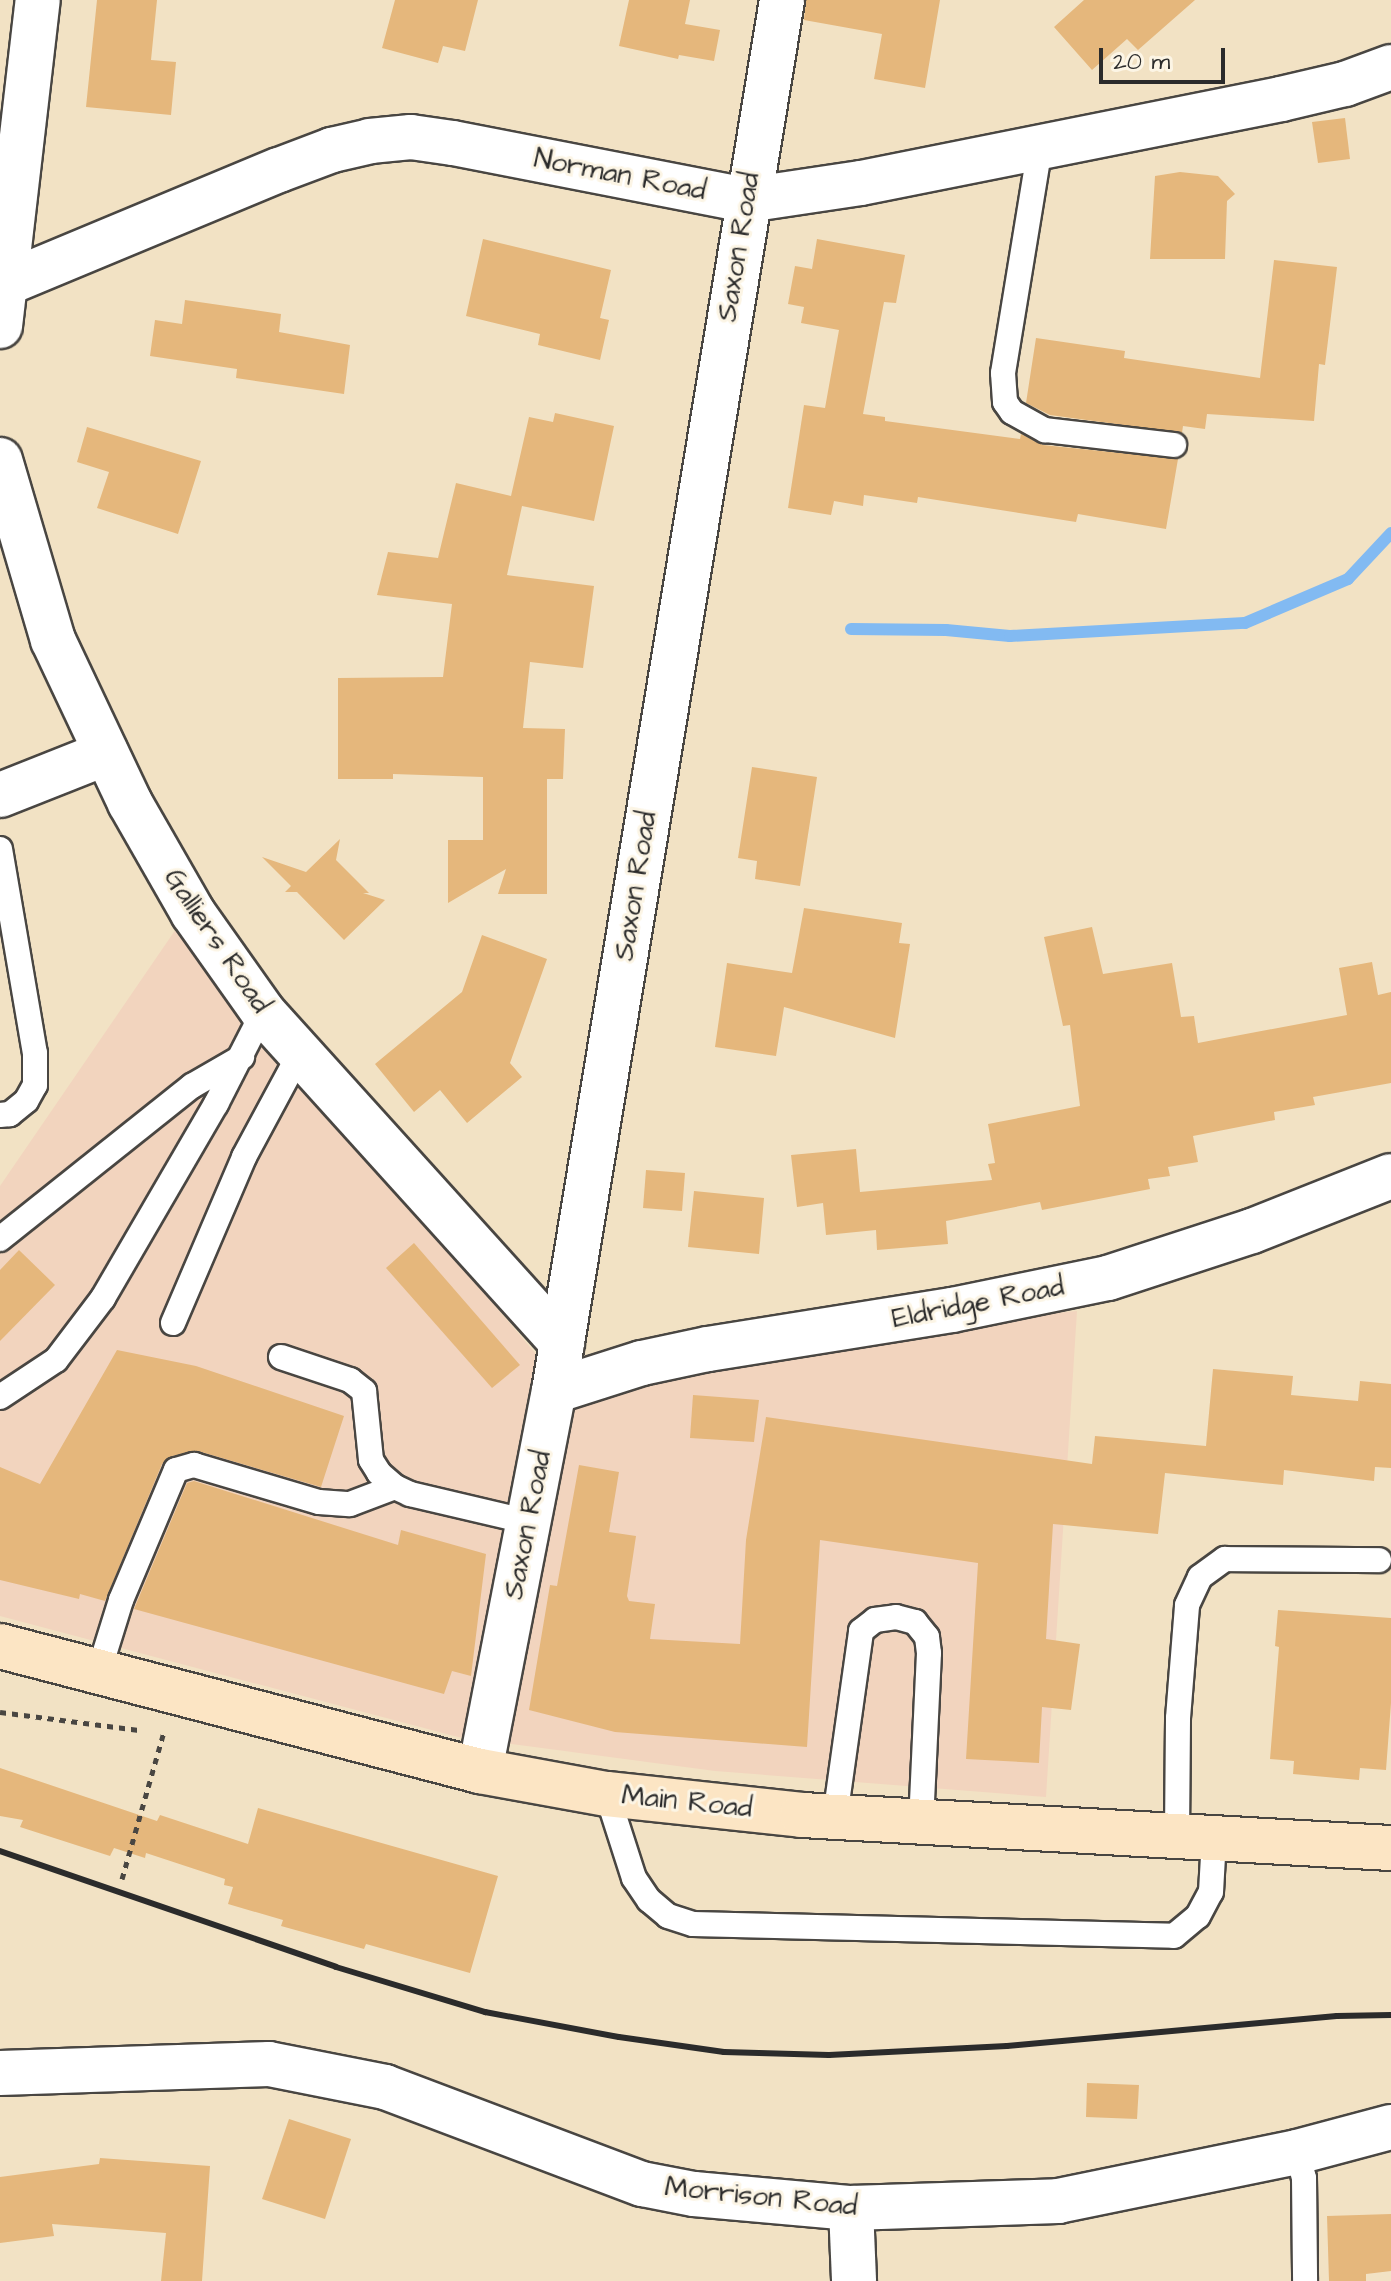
<!DOCTYPE html>
<style>
body{margin:0}
#map{position:relative;width:1391px;height:2281px;overflow:hidden;background:#f2e2c4;font-family:"Architects Daughter",sans-serif}
div>[style]{position:absolute}
[style*='--x']{left:calc(var(--x)*1px);top:calc(var(--y)*1px);width:calc(var(--w)*1px);rotate:calc(var(--a)*1deg)}
.built>*{inset:0;background:#f2d4be}
.stream>*{height:12px;margin:-6px;padding:0 6px;transform-origin:6px;border-radius:6px;background:#82baf2}
.building>*{inset:0;background:#e5b77c}
.path>*{height:5px;margin-top:-2.5px;transform-origin:0;background:repeating-linear-gradient(90deg,#494642 0 6px,transparent 0 12px)}
.roads{filter:drop-shadow(2px 0 #494642) drop-shadow(-2px 0 #494642) drop-shadow(0 2px #494642) drop-shadow(0 -2px #494642)}
.lane>*{height:24px;margin:-12px;padding:0 12px;transform-origin:12px;border-radius:12px;background:#fff}
.street>*{height:44px;margin:-22px;padding:0 22px;transform-origin:22px;border-radius:22px;background:#fff}
.secondary>*{height:44px;margin:-22px;padding:0 22px;transform-origin:22px;border-radius:22px;background:#fce5c4}
.rail>*{height:6px;margin:-3px;padding:0 3px;transform-origin:3px;border-radius:3px;background:#2b2b2b}
span{translate:-50% -50%;white-space:nowrap;text-align:center;line-height:1.15;-webkit-text-stroke:6px #fcf5e5;paint-order:stroke}
.street-label{font-size:28px;color:#2b2b2b}
.scale{position:absolute;left:1099px;top:48px;width:126px;height:36px;box-sizing:border-box;border:4px solid #2b2b2b;border-top:0;padding-left:10px;font-size:24px;line-height:28px;white-space:nowrap;color:#2b2b2b;-webkit-text-stroke:6px #fcf5e5;paint-order:stroke}
</style>
<div id="map">
<div class="built">
<i style="clip-path:polygon(176px 929px,541px 1360px,1077px 1311px,1046px 1797px,715px 1771px,458px 1737px,0 1616px,0 1186px)"></i>
</div>
<div class="stream">
<i style="--x:851;--y:629;--w:95;--a:0.6"></i>
<i style="--x:946;--y:630;--w:64;--a:5.4"></i>
<i style="--x:1010;--y:636;--w:235;--a:-3.2"></i>
<i style="--x:1245;--y:623;--w:112;--a:-23.1"></i>
<i style="--x:1348;--y:579;--w:63;--a:-46.9"></i>
</div>
<div class="building">
<i style="clip-path:polygon(97px 0,157px 0,151px 60px,176px 62px,171px 115px,86px 107px)"></i>
<i style="clip-path:polygon(395px 0,478px 0,465px 51px,443px 46px,438px 63px,382px 48px)"></i>
<i style="clip-path:polygon(629px 0,690px 0,685px 24px,720px 30px,714px 61px,679px 55px,678px 59px,619px 46px)"></i>
<i style="clip-path:polygon(806px 0,940px 0,925px 88px,874px 79px,882px 34px,804px 20px)"></i>
<i style="clip-path:polygon(1084px 0,1195px 0,1138px 50px,1127px 39px,1092px 70px,1054px 27px)"></i>
<i style="clip-path:polygon(1345px 118px,1350px 159px,1318px 163px,1312px 122px)"></i>
<i style="clip-path:polygon(1180px 172px,1218px 176px,1235px 194px,1227px 201px,1225px 259px,1150px 259px,1155px 176px)"></i>
<i style="clip-path:polygon(483px 239px,611px 270px,600px 318px,609px 320px,600px 360px,538px 345px,540px 334px,466px 316px)"></i>
<i style="clip-path:polygon(817px 239px,905px 255px,896px 303px,884px 302px,863px 414px,885px 417px,885px 421px,1020px 439px,1021px 434px,1043px 445px,1178px 459px,1166px 529px,1078px 514px,1076px 522px,918px 497px,917px 503px,864px 495px,863px 506px,834px 501px,831px 515px,788px 508px,804px 405px,825px 408px,839px 330px,801px 323px,804px 307px,788px 304px,795px 266px,812px 269px)"></i>
<i style="clip-path:polygon(1274px 260px,1337px 267px,1325px 365px,1319px 364px,1314px 421px,1207px 414px,1205px 429px,1183px 426px,1182px 433px,1050px 415px,1026px 403px,1036px 338px,1125px 351px,1124px 358px,1260px 378px)"></i>
<i style="clip-path:polygon(185px 300px,281px 314px,279px 332px,350px 345px,344px 394px,236px 378px,237px 369px,150px 356px,155px 320px,182px 324px)"></i>
<i style="clip-path:polygon(555px 413px,614px 426px,594px 521px,522px 506px,507px 575px,594px 586px,583px 668px,530px 662px,523px 728px,565px 729px,563px 779px,547px 779px,547px 894px,498px 894px,506px 869px,448px 903px,448px 840px,483px 840px,483px 777px,393px 774px,393px 779px,338px 779px,338px 678px,443px 677px,452px 604px,377px 595px,388px 552px,438px 558px,456px 483px,511px 496px,529px 417px,553px 422px)"></i>
<i style="clip-path:polygon(87px 427px,201px 461px,178px 534px,97px 508px,109px 472px,77px 462px)"></i>
<i style="clip-path:polygon(752px 767px,817px 777px,800px 886px,755px 879px,757px 861px,738px 858px)"></i>
<i style="clip-path:polygon(340px 839px,336px 860px,369px 893px,363px 893px,385px 900px,344px 940px,297px 892px,285px 892px,291px 886px,262px 857px,306px 872px)"></i>
<i style="clip-path:polygon(804px 908px,902px 923px,899px 943px,910px 944px,895px 1038px,784px 1007px,776px 1056px,715px 1047px,727px 963px,792px 973px)"></i>
<i style="clip-path:polygon(1092px 927px,1103px 974px,1172px 963px,1181px 1017px,1194px 1016px,1198px 1043px,1347px 1015px,1339px 968px,1372px 962px,1378px 995px,1391px 992px,1391px 1083px,1313px 1097px,1315px 1105px,1274px 1112px,1275px 1120px,1193px 1136px,1198px 1162px,1168px 1167px,1170px 1176px,1148px 1179px,1150px 1189px,1042px 1210px,1040px 1202px,946px 1221px,948px 1244px,877px 1250px,876px 1230px,826px 1235px,823px 1203px,797px 1207px,791px 1155px,856px 1149px,860px 1192px,992px 1180px,988px 1164px,995px 1163px,988px 1124px,1080px 1106px,1070px 1025px,1063px 1026px,1044px 937px)"></i>
<i style="clip-path:polygon(482px 935px,547px 959px,510px 1063px,522px 1077px,467px 1123px,440px 1090px,414px 1112px,375px 1064px,462px 992px)"></i>
<i style="clip-path:polygon(646px 1170px,685px 1173px,682px 1211px,643px 1208px)"></i>
<i style="clip-path:polygon(694px 1191px,764px 1198px,759px 1254px,688px 1247px)"></i>
<i style="clip-path:polygon(414px 1243px,520px 1365px,492px 1388px,386px 1268px)"></i>
<i style="clip-path:polygon(19px 1250px,55px 1285px,0 1341px,0 1270px)"></i>
<i style="clip-path:polygon(117px 1350px,196px 1366px,344px 1416px,321px 1487px,198px 1451px,172px 1456px,162px 1464px,105px 1601px,80px 1594px,79px 1599px,0 1580px,0 1467px,40px 1484px)"></i>
<i style="clip-path:polygon(1213px 1369px,1293px 1376px,1291px 1395px,1358px 1401px,1360px 1381px,1391px 1384px,1391px 1468px,1375px 1467px,1374px 1481px,1284px 1470px,1283px 1485px,1165px 1473px,1158px 1534px,1053px 1524px,1046px 1639px,1080px 1644px,1071px 1710px,1042px 1707px,1039px 1763px,966px 1759px,978px 1563px,820px 1540px,807px 1747px,615px 1732px,529px 1710px,550px 1585px,557px 1586px,579px 1465px,619px 1472px,609px 1532px,636px 1536px,627px 1596px,629px 1601px,655px 1604px,650px 1639px,740px 1644px,746px 1540px,766px 1417px,1092px 1464px,1095px 1436px,1206px 1446px)"></i>
<i style="clip-path:polygon(693px 1395px,759px 1400px,754px 1442px,690px 1438px)"></i>
<i style="clip-path:polygon(194px 1481px,398px 1545px,401px 1530px,486px 1554px,471px 1676px,452px 1671px,444px 1694px,134px 1609px,187px 1483px)"></i>
<i style="clip-path:polygon(1278px 1610px,1391px 1618px,1391px 1703px,1386px 1770px,1360px 1768px,1359px 1780px,1293px 1774px,1294px 1761px,1270px 1759px,1279px 1647px,1275px 1646px)"></i>
<i style="clip-path:polygon(0 1768px,157px 1821px,160px 1815px,248px 1844px,258px 1808px,498px 1876px,470px 1973px,366px 1944px,364px 1949px,281px 1926px,283px 1920px,228px 1904px,233px 1887px,224px 1885px,225px 1879px,146px 1853px,145px 1858px,114px 1848px,110px 1856px,20px 1827px,23px 1820px,0 1816px)"></i>
<i style="clip-path:polygon(1087px 2083px,1139px 2085px,1137px 2119px,1086px 2117px)"></i>
<i style="clip-path:polygon(289px 2119px,351px 2139px,325px 2219px,262px 2199px)"></i>
<i style="clip-path:polygon(100px 2158px,210px 2166px,202px 2281px,161px 2281px,166px 2233px,52px 2224px,54px 2236px,0 2243px,0 2177px,99px 2164px)"></i>
<i style="clip-path:polygon(1391px 2214px,1391px 2271px,1366px 2274px,1366px 2281px,1329px 2281px,1327px 2216px)"></i>
</div>
<div class="path">
<i style="--x:0;--y:1712;--w:140;--a:7.4"></i>
<i style="--x:122;--y:1879;--w:153;--a:-74.1"></i>
</div>
<div class="roads">
<div class="lane">
<i style="--x:1040;--y:147;--w:229;--a:99.3"></i>
<i style="--x:1003;--y:373;--w:29;--a:86"></i>
<i style="--x:1005;--y:402;--w:12;--a:55"></i>
<i style="--x:1012;--y:412;--w:38;--a:29"></i>
<i style="--x:1045;--y:430;--w:130;--a:6.6"></i>
<i style="--x:0;--y:849;--w:207;--a:80.3"></i>
<i style="--x:35;--y:1053;--w:32;--a:90"></i>
<i style="--x:35;--y:1085;--w:18;--a:119"></i>
<i style="--x:26;--y:1101;--w:21;--a:141"></i>
<i style="--x:10;--y:1114;--w:10;--a:174"></i>
<i style="--x:0;--y:1239;--w:246;--a:-38.6"></i>
<i style="--x:192;--y:1086;--w:58;--a:-30.1"></i>
<i style="--x:173;--y:1323;--w:181;--a:-66.8"></i>
<i style="--x:244;--y:1157;--w:120;--a:-61.7"></i>
<i style="--x:281;--y:1357;--w:73;--a:18.4"></i>
<i style="--x:350;--y:1380;--w:18;--a:38"></i>
<i style="--x:364;--y:1391;--w:69;--a:84.2"></i>
<i style="--x:371;--y:1460;--w:15;--a:58"></i>
<i style="--x:379;--y:1473;--w:21;--a:41"></i>
<i style="--x:395;--y:1487;--w:17;--a:25"></i>
<i style="--x:410;--y:1494;--w:122;--a:13.2"></i>
<i style="--x:0;--y:1397;--w:67;--a:-33.5"></i>
<i style="--x:56;--y:1360;--w:78;--a:-52.8"></i>
<i style="--x:103;--y:1298;--w:225;--a:-59.8"></i>
<i style="--x:216;--y:1104;--w:103;--a:-62.9"></i>
<i style="--x:98;--y:1674;--w:77;--a:-72.7"></i>
<i style="--x:121;--y:1600;--w:141;--a:-67.1"></i>
<i style="--x:176;--y:1470;--w:19;--a:-16"></i>
<i style="--x:194;--y:1465;--w:130;--a:16.5"></i>
<i style="--x:319;--y:1502;--w:31;--a:4"></i>
<i style="--x:350;--y:1504;--w:48;--a:-20.7"></i>
<i style="--x:607;--y:1794;--w:88;--a:72.2"></i>
<i style="--x:634;--y:1878;--w:27;--a:56"></i>
<i style="--x:649;--y:1900;--w:25;--a:40"></i>
<i style="--x:668;--y:1916;--w:26;--a:18"></i>
<i style="--x:693;--y:1924;--w:481;--a:1.4"></i>
<i style="--x:1174;--y:1936;--w:31;--a:-40"></i>
<i style="--x:1198;--y:1916;--w:27;--a:-62"></i>
<i style="--x:1211;--y:1892;--w:54;--a:-86.8"></i>
<i style="--x:835;--y:1817;--w:188;--a:-82"></i>
<i style="--x:861;--y:1631;--w:18;--a:-38"></i>
<i style="--x:875;--y:1620;--w:21;--a:-8"></i>
<i style="--x:896;--y:1617;--w:20;--a:15"></i>
<i style="--x:915;--y:1622;--w:19;--a:51"></i>
<i style="--x:927;--y:1637;--w:16;--a:83"></i>
<i style="--x:929;--y:1653;--w:169;--a:92.7"></i>
<i style="--x:1177;--y:1835;--w:117;--a:-89.5"></i>
<i style="--x:1178;--y:1718;--w:113;--a:-85.4"></i>
<i style="--x:1187;--y:1605;--w:31;--a:-65"></i>
<i style="--x:1200;--y:1577;--w:31;--a:-36"></i>
<i style="--x:1225;--y:1559;--w:154;--a:0.4"></i>
<i style="--x:1297;--y:2152;--w:27;--a:75"></i>
<i style="--x:1304;--y:2178;--w:103;--a:89.4"></i>
</div>
<div class="street">
<i style="--x:7;--y:283;--w:295;--a:-22.6"></i>
<i style="--x:279;--y:170;--w:57;--a:-20.7"></i>
<i style="--x:332;--y:150;--w:39;--a:-13"></i>
<i style="--x:370;--y:141;--w:41;--a:-5.6"></i>
<i style="--x:411;--y:137;--w:42;--a:8.1"></i>
<i style="--x:453;--y:143;--w:299;--a:11"></i>
<i style="--x:747;--y:200;--w:115;--a:-8.5"></i>
<i style="--x:861;--y:183;--w:428;--a:-11.3"></i>
<i style="--x:1281;--y:99;--w:66;--a:-13.2"></i>
<i style="--x:1345;--y:84;--w:49;--a:-20.3"></i>
<i style="--x:0;--y:326;--w:328;--a:-83.4"></i>
<i style="--x:0;--y:460;--w:188;--a:73.6"></i>
<i style="--x:53;--y:640;--w:180;--a:64.7"></i>
<i style="--x:130;--y:803;--w:127;--a:60.2"></i>
<i style="--x:193;--y:913;--w:121;--a:54.7"></i>
<i style="--x:263;--y:1012;--w:446;--a:47.9"></i>
<i style="--x:0;--y:795;--w:114;--a:-21.6"></i>
<i style="--x:554;--y:1391;--w:92;--a:-17.7"></i>
<i style="--x:642;--y:1363;--w:67;--a:-12"></i>
<i style="--x:708;--y:1349;--w:247;--a:-9.1"></i>
<i style="--x:952;--y:1310;--w:159;--a:-11.6"></i>
<i style="--x:1108;--y:1278;--w:151;--a:-18.1"></i>
<i style="--x:1252;--y:1231;--w:149;--a:-21.6"></i>
<i style="--x:480;--y:1771;--w:387;--a:-79"></i>
<i style="--x:554;--y:1391;--w:1410;--a:-80.69"></i>
<i style="--x:0;--y:2073;--w:269;--a:-1.9"></i>
<i style="--x:269;--y:2064;--w:118;--a:11.2"></i>
<i style="--x:385;--y:2087;--w:275;--a:20.7"></i>
<i style="--x:642;--y:2184;--w:53;--a:10.9"></i>
<i style="--x:694;--y:2194;--w:158;--a:5.1"></i>
<i style="--x:851;--y:2208;--w:207;--a:-1.9"></i>
<i style="--x:1058;--y:2201;--w:244;--a:-11.6"></i>
<i style="--x:1297;--y:2152;--w:97;--a:-14.9"></i>
<i style="--x:851;--y:2208;--w:73;--a:87.6"></i>
</div>
<div class="secondary">
<i style="--x:0;--y:1646;--w:496;--a:14.6"></i>
<i style="--x:480;--y:1771;--w:129;--a:10.3"></i>
<i style="--x:607;--y:1794;--w:196;--a:6.1"></i>
<i style="--x:802;--y:1815;--w:590;--a:3.21"></i>
</div>
</div>
<div class="rail">
<i style="--x:0;--y:1851;--w:355;--a:19"></i>
<i style="--x:336;--y:1967;--w:156;--a:16.8"></i>
<i style="--x:485;--y:2012;--w:136;--a:10.6"></i>
<i style="--x:619;--y:2037;--w:106;--a:8.1"></i>
<i style="--x:724;--y:2052;--w:105;--a:1.6"></i>
<i style="--x:829;--y:2055;--w:178;--a:-2.9"></i>
<i style="--x:1007;--y:2046;--w:331;--a:-5.2"></i>
<i style="--x:1337;--y:2016;--w:54;--a:-1.1"></i>
</div>
<div class="street-label">
<span style="left:620px;top:175px;rotate:11deg">Norman Road</span>
<span style="left:739px;top:247px;rotate:-81deg">Saxon Road</span>
<span style="left:636px;top:886px;rotate:-81deg">Saxon Road</span>
<span style="left:217px;top:941px;rotate:56deg">Galliers Road</span>
<span style="left:978px;top:1303px;rotate:-11deg">Eldridge Road</span>
<span style="left:528px;top:1525px;rotate:-79deg">Saxon Road</span>
<span style="left:687px;top:1802px;rotate:6deg">Main Road</span>
<span style="left:761px;top:2197px;rotate:6deg">Morrison Road</span>
</div>
<div class="scale">20 m</div>
</div>
